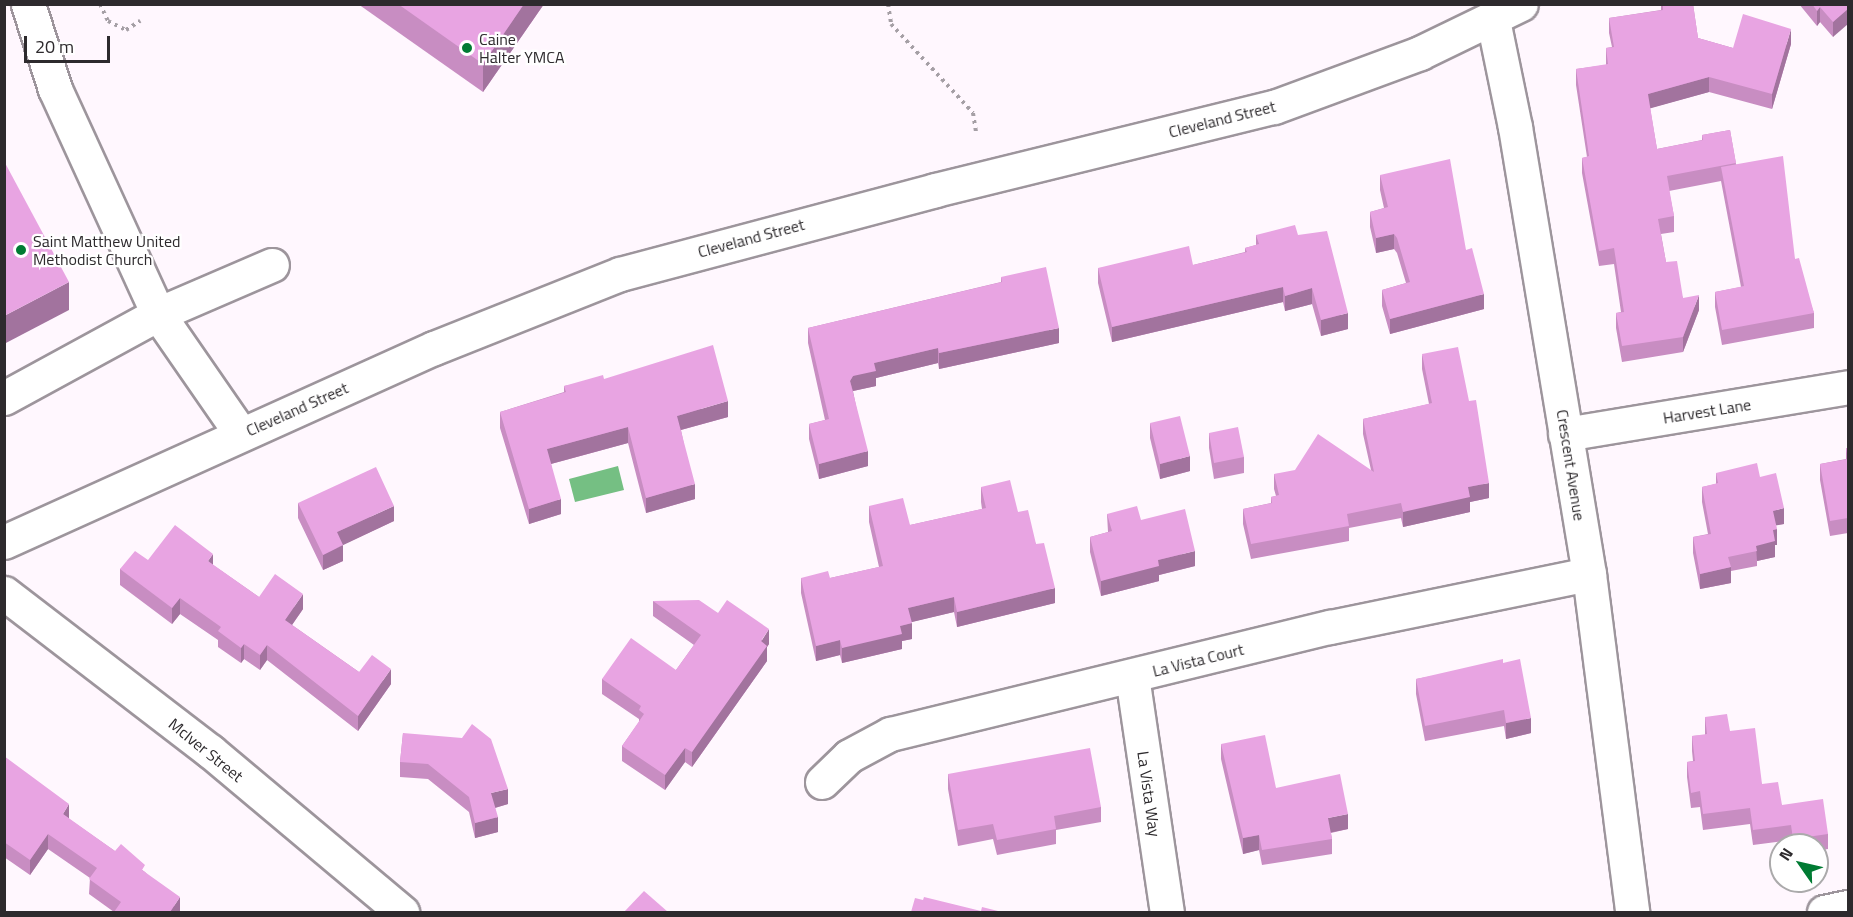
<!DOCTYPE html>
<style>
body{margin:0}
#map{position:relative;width:1853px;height:917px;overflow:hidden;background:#fff7fe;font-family:"Titillium Web",sans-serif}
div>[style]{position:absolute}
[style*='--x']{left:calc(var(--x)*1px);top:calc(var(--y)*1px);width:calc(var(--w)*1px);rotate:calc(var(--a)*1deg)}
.water>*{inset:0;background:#75bf83}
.path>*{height:4px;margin-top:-2px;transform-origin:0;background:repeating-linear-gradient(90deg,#a59fa5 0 3px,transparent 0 7.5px)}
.roads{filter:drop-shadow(2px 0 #9d959c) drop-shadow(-2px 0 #9d959c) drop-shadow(0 2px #9d959c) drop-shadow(0 -2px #9d959c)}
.minor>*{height:33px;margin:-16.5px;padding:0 16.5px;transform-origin:16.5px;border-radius:16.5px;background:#fff}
.wall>*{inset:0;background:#c88dc2}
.shaded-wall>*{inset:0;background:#a2739e}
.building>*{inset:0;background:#e8a4e2}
.dots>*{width:16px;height:16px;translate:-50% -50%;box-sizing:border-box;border:3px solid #fff;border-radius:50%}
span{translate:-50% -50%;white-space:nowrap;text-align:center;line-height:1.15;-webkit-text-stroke:4.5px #fff;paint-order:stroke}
.poi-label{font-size:16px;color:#2d2a2d}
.left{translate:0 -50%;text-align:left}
.street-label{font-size:16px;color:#2d2a2d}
.frame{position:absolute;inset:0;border:6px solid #2d2a2d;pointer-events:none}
.north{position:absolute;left:1769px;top:833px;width:60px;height:60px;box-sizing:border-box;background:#fff;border:2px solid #abaaab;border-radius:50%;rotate:304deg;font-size:16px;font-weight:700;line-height:24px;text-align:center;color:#2d2a2d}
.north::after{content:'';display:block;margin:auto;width:21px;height:27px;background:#007b33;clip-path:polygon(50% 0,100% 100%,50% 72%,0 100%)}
.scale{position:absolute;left:24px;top:36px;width:86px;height:27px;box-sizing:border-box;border:3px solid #2d2a2d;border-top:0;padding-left:8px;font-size:18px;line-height:21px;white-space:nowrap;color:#2d2a2d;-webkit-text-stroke:4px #fff;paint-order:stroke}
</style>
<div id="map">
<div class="water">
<i style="clip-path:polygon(618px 466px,624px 490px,575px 502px,569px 479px)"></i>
</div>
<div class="path">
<i style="--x:100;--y:4;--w:19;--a:65"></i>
<i style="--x:108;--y:21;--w:20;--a:27"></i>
<i style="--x:126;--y:30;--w:17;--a:-33"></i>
<i style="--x:888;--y:4;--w:20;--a:81"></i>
<i style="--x:891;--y:24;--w:121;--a:47.3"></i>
<i style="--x:973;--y:113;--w:20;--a:81"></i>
</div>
<div class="roads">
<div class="minor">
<i style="--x:28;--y:4;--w:89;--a:72.4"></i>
<i style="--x:55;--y:89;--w:247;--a:65.4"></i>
<i style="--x:158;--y:314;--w:146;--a:55.3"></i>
<i style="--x:1493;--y:20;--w:109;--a:78.4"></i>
<i style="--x:1515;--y:127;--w:453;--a:80.6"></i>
<i style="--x:1589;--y:574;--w:341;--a:82.7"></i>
<i style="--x:4;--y:398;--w:175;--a:-28.6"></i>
<i style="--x:158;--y:314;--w:124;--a:-23.3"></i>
<i style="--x:1565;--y:434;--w:287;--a:-9.4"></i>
<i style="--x:4;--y:542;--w:472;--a:-24.3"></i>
<i style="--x:434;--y:348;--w:200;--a:-21.7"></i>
<i style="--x:620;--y:274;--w:326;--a:-14.9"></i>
<i style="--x:935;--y:190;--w:349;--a:-13.8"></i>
<i style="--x:1274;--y:107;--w:156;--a:-20.3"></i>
<i style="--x:1420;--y:53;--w:112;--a:-25.9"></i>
<i style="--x:4;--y:593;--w:260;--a:37.5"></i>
<i style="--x:210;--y:751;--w:251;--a:40"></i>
<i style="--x:1132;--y:676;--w:239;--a:81.6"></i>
<i style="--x:822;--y:782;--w:37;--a:-44"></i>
<i style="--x:849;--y:756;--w:47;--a:-28.2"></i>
<i style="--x:890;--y:734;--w:453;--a:-13.7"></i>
<i style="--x:1330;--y:627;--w:264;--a:-11.6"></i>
<i style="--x:1824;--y:912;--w:25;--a:-12"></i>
</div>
</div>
<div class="wall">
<i style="clip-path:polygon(358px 4px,544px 4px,483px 92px)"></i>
<i style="clip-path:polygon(1661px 4px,1693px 4px,1698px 38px,1733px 48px,1791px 44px,1772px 109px,1709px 92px,1650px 108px,1657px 149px,1702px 140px,1702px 135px,1730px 130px,1736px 164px,1795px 259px,1814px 313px,1814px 328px,1722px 345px,1715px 307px,1715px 292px,1741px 287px,1721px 181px,1669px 191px,1674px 216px,1674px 232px,1661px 234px,1666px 262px,1683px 298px,1699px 310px,1683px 352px,1622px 362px,1616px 328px,1616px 313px,1621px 312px,1614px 264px,1599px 266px,1582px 173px,1582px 158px,1587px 157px,1576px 85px,1576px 69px,1606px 65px,1606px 48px,1612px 47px,1609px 33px,1609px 18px,1661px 10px)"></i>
<i style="clip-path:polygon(1799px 4px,1848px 4px,1833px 37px,1820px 22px,1817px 26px)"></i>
<i style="clip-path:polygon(1380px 175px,1466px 250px,1484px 309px,1390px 334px,1382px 306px,1382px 290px,1406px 283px,1397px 253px,1394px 249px,1376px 253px,1370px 227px,1370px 212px,1384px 208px,1380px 190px)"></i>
<i style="clip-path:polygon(1256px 235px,1298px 235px,1348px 329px,1321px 336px,1312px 304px,1285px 311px,1283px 302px,1112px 342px,1098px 283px,1098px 268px,1193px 265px,1245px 252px,1245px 248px,1256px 245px)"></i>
<i style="clip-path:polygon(1001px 277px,1059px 343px,939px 369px,938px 363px,876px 378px,876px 386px,853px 391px,868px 466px,819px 479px,809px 439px,809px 424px,825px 420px,808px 343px,808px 328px,1001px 282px)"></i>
<i style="clip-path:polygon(1422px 354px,1489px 498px,1470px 502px,1470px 512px,1403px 527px,1401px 518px,1349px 528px,1349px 541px,1251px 559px,1243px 524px,1243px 509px,1271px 503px,1271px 497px,1276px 496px,1274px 489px,1274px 474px,1371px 470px,1363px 434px,1363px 419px,1429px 404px,1422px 369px)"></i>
<i style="clip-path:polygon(604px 379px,728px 417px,681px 430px,695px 499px,646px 513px,628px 443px,551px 464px,561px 514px,529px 524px,500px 428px,500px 412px,564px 392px,564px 386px)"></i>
<i style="clip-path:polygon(1150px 423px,1190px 471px,1160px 479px,1150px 438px)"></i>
<i style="clip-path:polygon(1209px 433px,1244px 457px,1244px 473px,1214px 479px,1209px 448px)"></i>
<i style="clip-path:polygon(1846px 448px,1848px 448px,1848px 533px,1830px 536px,1820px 480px,1820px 464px,1846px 459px)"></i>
<i style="clip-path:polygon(1716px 473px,1760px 477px,1784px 524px,1776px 525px,1777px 545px,1775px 545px,1775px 557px,1757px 561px,1757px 566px,1731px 571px,1731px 583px,1700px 589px,1693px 553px,1693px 537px,1708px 534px,1702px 502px,1702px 487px,1716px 484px)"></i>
<i style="clip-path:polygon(981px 487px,1018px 512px,1036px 544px,1055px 603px,957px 627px,954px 612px,911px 622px,912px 639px,902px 641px,902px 649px,842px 663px,840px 655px,816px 661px,801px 593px,801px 578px,830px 578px,879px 567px,869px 522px,869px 506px,910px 525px,982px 509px,981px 502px)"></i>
<i style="clip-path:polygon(298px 503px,394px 521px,342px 545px,343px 561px,323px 570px,298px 518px)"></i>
<i style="clip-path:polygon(1107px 514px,1141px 520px,1195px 566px,1159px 575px,1159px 581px,1101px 596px,1090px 552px,1090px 537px,1108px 532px)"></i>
<i style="clip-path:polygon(148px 560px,213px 565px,259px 597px,303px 609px,292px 625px,359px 672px,391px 684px,358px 731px,267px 660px,260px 670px,244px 659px,241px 663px,218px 647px,218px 640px,180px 614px,172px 624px,120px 585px,120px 569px)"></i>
<i style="clip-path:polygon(653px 601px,718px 613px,769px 644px,767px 647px,767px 661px,692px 767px,685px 762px,665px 790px,622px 761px,622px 746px,639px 722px,639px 719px,602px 694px,602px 679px,676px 670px,694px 645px,653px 616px)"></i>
<i style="clip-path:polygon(1503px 663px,1531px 733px,1506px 739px,1504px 726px,1425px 741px,1416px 694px,1416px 679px)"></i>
<i style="clip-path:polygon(1847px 695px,1848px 695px,1848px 718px,1847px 710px)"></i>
<i style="clip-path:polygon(1705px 717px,1730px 731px,1762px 784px,1782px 805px,1828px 834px,1828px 849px,1817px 851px,1817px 845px,1792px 845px,1791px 840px,1753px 845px,1750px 824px,1703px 830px,1700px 807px,1691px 808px,1687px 777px,1687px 762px,1693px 761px,1692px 751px,1692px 736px,1705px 735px)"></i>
<i style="clip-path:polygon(403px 733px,508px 804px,495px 808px,498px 832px,475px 838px,469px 812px,428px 779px,400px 777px,400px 762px)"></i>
<i style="clip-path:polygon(1221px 744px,1276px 788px,1348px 829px,1331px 833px,1332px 839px,1332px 854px,1262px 865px,1259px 850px,1243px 854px,1221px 759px)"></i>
<i style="clip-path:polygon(4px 756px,69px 819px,145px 872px,180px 912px,114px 912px,89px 894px,90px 878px,48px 849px,30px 875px,4px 857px)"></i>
<i style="clip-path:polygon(948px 774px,1101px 807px,1101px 822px,1056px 830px,1056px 844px,997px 855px,993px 839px,958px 846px,948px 789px)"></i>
</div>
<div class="shaded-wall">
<i style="clip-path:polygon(524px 4px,544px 4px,483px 92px,483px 64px)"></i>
<i style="clip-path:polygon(1848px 4px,1848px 24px,1833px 37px,1833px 22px)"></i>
<i style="clip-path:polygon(1820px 7px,1820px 22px,1817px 26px,1817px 11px)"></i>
<i style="clip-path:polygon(1791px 29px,1791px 44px,1772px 109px,1772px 94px)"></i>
<i style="clip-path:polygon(1709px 77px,1709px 92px,1648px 109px,1648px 94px)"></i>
<i style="clip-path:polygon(1394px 234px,1394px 249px,1376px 253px,1376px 238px)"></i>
<i style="clip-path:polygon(69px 282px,69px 310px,4px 344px,4px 316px)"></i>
<i style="clip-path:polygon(1283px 287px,1283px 302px,1112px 342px,1112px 327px)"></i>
<i style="clip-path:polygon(1312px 288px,1312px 304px,1285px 311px,1285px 296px)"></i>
<i style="clip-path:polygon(1484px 294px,1484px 309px,1390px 334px,1390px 319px)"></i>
<i style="clip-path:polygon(1699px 295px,1699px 310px,1683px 352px,1683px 337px)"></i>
<i style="clip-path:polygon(1348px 313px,1348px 329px,1321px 336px,1321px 320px)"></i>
<i style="clip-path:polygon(1059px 328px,1059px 343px,939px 369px,939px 353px)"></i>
<i style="clip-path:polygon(938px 348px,938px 363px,876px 378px,876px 386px,853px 391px,850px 381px,853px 376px,874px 363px)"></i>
<i style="clip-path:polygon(728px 401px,728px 417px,677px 431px,677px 416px)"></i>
<i style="clip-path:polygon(628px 427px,628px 443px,547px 465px,547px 449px)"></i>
<i style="clip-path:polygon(868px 451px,868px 466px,819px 479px,819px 464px)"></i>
<i style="clip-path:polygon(1190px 456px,1190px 471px,1160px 479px,1160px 464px)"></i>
<i style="clip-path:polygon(1489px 483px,1489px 498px,1470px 502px,1470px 512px,1403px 527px,1403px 512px,1468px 487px)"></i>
<i style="clip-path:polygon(695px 484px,695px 499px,646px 513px,646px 498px)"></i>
<i style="clip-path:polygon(561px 499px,561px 514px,529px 524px,529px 509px)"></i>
<i style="clip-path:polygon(394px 506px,394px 521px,337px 548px,337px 532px)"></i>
<i style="clip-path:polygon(1784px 508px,1784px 524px,1773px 526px,1773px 511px)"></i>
<i style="clip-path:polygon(1777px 529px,1777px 545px,1775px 545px,1775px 557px,1757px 561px,1756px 546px,1773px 530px)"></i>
<i style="clip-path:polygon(343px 545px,343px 561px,323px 570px,323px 555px)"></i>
<i style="clip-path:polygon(1195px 551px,1195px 566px,1159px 575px,1159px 581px,1101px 596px,1101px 581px,1158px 560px)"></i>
<i style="clip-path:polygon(213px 554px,213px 569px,208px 561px)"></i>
<i style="clip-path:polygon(1731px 567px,1731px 583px,1700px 589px,1700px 574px)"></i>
<i style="clip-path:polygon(1055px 588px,1055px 603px,957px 627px,957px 612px)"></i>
<i style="clip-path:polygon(303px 594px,303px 609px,285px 635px,285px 620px)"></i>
<i style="clip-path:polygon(954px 597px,954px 612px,908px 623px,908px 608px)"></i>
<i style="clip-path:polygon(180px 598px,180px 614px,172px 624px,172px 608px)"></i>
<i style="clip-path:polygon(912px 623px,912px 639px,902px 641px,902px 649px,842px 663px,842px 648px,900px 626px)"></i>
<i style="clip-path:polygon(769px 629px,769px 644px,767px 647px,767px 661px,692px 767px,692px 752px)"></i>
<i style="clip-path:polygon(840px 640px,840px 655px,816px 661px,816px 646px)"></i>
<i style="clip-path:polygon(244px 644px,244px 659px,241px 663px,241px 648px)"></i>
<i style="clip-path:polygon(267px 645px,267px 660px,260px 670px,260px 655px)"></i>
<i style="clip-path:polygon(391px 669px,391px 684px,358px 731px,358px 716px)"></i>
<i style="clip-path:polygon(1531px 718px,1531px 733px,1506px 739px,1506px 723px)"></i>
<i style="clip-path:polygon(685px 748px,685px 762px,665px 790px,665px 775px)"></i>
<i style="clip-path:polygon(508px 789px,508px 804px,491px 809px,491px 793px)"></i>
<i style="clip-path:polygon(69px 804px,69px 819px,63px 814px)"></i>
<i style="clip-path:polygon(1348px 814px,1348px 829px,1328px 833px,1328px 818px)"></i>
<i style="clip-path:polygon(498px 817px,498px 832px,475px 838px,475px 823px)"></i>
<i style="clip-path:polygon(48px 834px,48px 849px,30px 875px,30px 860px)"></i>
<i style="clip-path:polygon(1259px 835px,1259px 850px,1243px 854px,1243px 838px)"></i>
<i style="clip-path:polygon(180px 897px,180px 912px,170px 912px)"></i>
</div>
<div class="building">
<i style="clip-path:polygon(398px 4px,524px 4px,483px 64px)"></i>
<i style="clip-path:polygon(1663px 4px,1693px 4px,1698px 38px,1733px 48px,1743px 14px,1791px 29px,1772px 94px,1709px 77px,1648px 94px,1657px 149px,1703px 140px,1702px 135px,1730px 130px,1736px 163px,1667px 176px,1674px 216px,1658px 219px,1666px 262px,1677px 261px,1683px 298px,1699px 295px,1683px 337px,1622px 346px,1616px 313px,1624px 312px,1614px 248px,1599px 251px,1582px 158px,1589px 156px,1576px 69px,1608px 64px,1606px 48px,1614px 47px,1609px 18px,1663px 10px)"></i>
<i style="clip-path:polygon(1812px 4px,1848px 4px,1848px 9px,1833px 22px,1820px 7px,1817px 11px)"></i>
<i style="clip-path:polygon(1783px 156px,1795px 259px,1799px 258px,1814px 313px,1722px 330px,1715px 292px,1744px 286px,1721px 167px)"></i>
<i style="clip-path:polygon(1450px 159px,1466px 250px,1472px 248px,1484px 294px,1390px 319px,1382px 290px,1410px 282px,1397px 238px,1394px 234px,1376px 238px,1370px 212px,1388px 207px,1380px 175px)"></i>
<i style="clip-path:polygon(4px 161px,69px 282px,4px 316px)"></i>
<i style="clip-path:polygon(1295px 225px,1298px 235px,1327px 231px,1348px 313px,1321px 320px,1312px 288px,1285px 296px,1283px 287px,1112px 327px,1098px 268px,1189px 246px,1193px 265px,1247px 252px,1245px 248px,1259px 244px,1256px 235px)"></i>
<i style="clip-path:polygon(1046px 267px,1059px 328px,939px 353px,938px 348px,874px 363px,876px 371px,853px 376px,850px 381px,868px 451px,819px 464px,809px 424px,829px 419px,808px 328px,1002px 282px,1001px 277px)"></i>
<i style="clip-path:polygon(713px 345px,728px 401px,677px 416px,695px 484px,646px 498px,628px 427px,547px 449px,561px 499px,529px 509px,500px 412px,566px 392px,564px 386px,603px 375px,604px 379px)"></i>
<i style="clip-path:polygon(1458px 347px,1469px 401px,1476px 400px,1489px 483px,1468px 487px,1470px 497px,1403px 512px,1401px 503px,1347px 514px,1349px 526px,1251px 544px,1243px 509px,1272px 503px,1271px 497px,1279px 495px,1274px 474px,1295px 470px,1318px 434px,1374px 472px,1363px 419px,1432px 403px,1422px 354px)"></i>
<i style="clip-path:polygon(1180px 416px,1190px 456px,1160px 464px,1150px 423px)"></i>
<i style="clip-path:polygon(1238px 427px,1244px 457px,1214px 463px,1209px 433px)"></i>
<i style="clip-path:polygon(1846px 448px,1848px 448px,1848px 518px,1830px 521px,1820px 464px,1848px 459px)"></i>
<i style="clip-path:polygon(1757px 463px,1760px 477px,1776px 473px,1784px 508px,1773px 511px,1777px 529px,1773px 530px,1775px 541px,1756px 546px,1757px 551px,1728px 557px,1731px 567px,1700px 574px,1693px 537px,1711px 534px,1702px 487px,1718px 483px,1716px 473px)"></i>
<i style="clip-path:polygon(376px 467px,394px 506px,337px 532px,343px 545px,323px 555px,298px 503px)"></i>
<i style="clip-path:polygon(1010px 480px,1018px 512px,1028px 510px,1036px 544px,1044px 543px,1055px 588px,957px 612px,954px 597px,908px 608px,912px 623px,900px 626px,902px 634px,842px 648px,840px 640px,816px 646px,801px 578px,828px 571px,830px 578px,883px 566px,869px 506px,903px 498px,910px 525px,986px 508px,981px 487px)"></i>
<i style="clip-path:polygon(1137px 506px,1141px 520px,1185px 509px,1195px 551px,1158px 560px,1159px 566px,1101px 581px,1090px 537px,1112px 531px,1107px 514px)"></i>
<i style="clip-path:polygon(175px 525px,213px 554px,208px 561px,259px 597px,275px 574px,303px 594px,285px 620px,359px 672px,372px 655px,391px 669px,358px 716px,267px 645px,260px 655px,244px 644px,241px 648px,218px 631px,221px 627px,180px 598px,172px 608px,120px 569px,135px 551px,148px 560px)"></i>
<i style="clip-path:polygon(699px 600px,718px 613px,727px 600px,769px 629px,761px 641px,767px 646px,692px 752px,685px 748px,665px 775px,622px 746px,644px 714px,639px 710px,641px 706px,602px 679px,631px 638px,676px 670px,701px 635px,653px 601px)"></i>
<i style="clip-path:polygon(1503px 659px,1503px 663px,1520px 659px,1531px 718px,1506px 723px,1504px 710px,1425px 726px,1416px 679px)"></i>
<i style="clip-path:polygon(1727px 714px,1730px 731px,1755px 728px,1762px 784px,1778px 782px,1782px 805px,1823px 799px,1828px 834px,1793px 839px,1791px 825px,1753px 830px,1750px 808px,1703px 814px,1700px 791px,1691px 793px,1687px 762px,1695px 761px,1692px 736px,1707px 734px,1705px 717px)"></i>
<i style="clip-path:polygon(472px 724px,491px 739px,508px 789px,491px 793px,498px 817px,475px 823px,469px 797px,428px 764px,400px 762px,403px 733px,462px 738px)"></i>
<i style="clip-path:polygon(1265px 735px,1276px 788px,1340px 774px,1348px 814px,1328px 818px,1332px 839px,1262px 850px,1259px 835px,1243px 838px,1221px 744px)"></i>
<i style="clip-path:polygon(1090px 748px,1101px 807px,1054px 816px,1056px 829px,997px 840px,993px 824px,958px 830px,948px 774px)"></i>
<i style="clip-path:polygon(4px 756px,69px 804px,63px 814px,115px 851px,121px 844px,145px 865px,142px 870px,180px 897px,170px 912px,114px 912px,121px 902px,89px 879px,97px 868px,48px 834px,30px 860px,4px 842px)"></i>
<i style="clip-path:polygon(644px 891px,668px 912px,624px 912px)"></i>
<i style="clip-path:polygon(924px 897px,981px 911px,982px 907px,1002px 912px,911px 912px,915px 898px,923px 900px)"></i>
</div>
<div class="dots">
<i style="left:467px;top:48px;background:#007b33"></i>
<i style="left:21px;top:250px;background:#007b33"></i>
</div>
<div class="poi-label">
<span class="left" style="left:479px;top:48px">Caine<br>Halter YMCA</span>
<span class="left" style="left:33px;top:250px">Saint Matthew United<br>Methodist Church</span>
</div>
<div class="street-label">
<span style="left:1222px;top:119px;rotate:-14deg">Cleveland Street</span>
<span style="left:751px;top:238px;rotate:-15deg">Cleveland Street</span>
<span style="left:297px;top:409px;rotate:-24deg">Cleveland Street</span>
<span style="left:1707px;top:411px;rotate:-9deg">Harvest Lane</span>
<span style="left:1571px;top:465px;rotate:81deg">Crescent Avenue</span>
<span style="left:1198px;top:660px;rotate:-14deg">La Vista Court</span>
<span style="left:206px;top:750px;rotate:39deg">McIver Street</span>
<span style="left:1149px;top:794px;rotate:82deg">La Vista Way</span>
</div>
<div class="frame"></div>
<div class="north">N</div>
<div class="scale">20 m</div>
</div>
